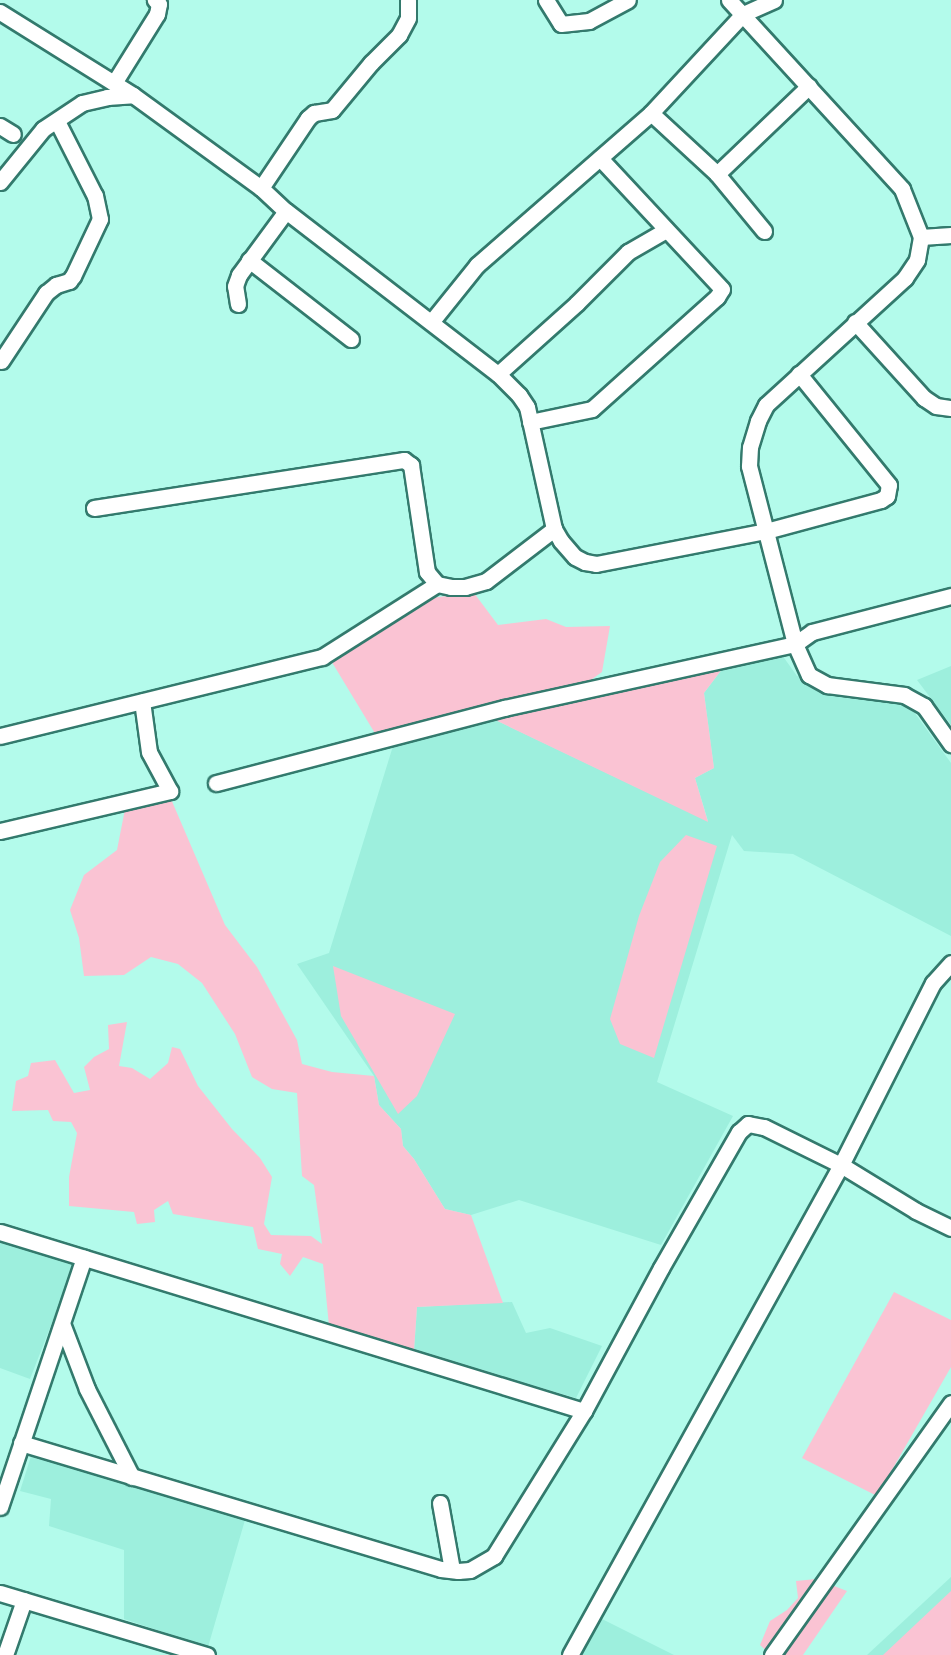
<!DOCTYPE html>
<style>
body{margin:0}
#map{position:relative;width:951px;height:1655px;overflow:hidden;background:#b3fbeb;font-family:"PT Sans Narrow",sans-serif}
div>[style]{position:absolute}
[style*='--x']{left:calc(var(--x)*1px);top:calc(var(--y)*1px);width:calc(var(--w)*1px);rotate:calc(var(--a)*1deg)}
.built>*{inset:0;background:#9defdd}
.green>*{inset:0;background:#fac3d3}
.roads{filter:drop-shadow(2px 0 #337a6d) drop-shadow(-2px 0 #337a6d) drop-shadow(0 2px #337a6d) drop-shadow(0 -2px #337a6d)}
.street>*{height:15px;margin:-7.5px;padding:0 7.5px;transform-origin:7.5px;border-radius:7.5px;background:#fff}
span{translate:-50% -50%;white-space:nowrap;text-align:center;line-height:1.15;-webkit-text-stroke:4.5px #fff;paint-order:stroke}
</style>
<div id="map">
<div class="built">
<i style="clip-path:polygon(782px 655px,797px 676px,909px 705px,951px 763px,951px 936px,793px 854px,744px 851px,732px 835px,657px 1082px,733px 1116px,661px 1245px,519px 1200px,471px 1215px,445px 1209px,414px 1159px,403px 1146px,401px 1129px,379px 1105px,374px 1076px,297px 964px,329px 953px,393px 746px,491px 718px,708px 821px,695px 778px,714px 768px,704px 693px,726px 664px)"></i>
<i style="clip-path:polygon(951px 666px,951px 725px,917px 680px)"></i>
<i style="clip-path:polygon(0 1240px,75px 1264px,30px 1379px,0 1368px)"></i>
<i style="clip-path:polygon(512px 1302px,526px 1333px,550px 1328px,602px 1346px,576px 1398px,414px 1351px,417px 1307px)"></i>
<i style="clip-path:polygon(32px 1453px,245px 1520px,208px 1647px,124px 1619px,124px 1550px,49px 1526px,51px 1499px,20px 1491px)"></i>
<i style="clip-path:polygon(951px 1577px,951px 1655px,867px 1655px)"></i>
<i style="clip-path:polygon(600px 1618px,674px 1655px,582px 1655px)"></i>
</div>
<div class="green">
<i style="clip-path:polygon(474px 593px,498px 625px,546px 619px,566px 627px,610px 626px,602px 672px,588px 682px,376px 735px,330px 659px,395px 622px,430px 598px)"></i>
<i style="clip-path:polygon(726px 664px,704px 693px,714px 768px,695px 778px,708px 822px,491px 718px)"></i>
<i style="clip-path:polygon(171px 799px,225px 925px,257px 967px,297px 1040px,302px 1064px,332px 1072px,374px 1076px,379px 1105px,401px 1129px,403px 1146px,414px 1159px,445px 1209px,471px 1215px,503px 1303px,417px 1307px,414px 1351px,329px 1326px,323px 1264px,303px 1257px,290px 1276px,280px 1264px,282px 1254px,258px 1249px,253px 1227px,173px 1214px,168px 1201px,154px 1210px,155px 1222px,137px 1224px,134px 1212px,69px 1206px,69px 1177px,77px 1133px,71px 1122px,53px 1121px,48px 1110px,12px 1111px,16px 1081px,28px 1076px,31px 1063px,55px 1060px,74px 1093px,90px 1090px,84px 1067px,94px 1057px,109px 1049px,108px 1025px,127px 1022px,119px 1066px,132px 1068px,150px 1079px,168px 1063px,172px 1047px,180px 1049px,198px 1086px,232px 1129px,260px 1158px,272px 1177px,264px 1224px,271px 1235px,311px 1236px,322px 1244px,314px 1185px,302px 1176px,297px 1093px,272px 1089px,252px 1077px,235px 1034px,202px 983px,178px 964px,151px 957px,124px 975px,84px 976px,79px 938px,70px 910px,84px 875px,117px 850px,125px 809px)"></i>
<i style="clip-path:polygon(686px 835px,717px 846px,654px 1058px,620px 1044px,610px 1019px,639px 916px,660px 862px)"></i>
<i style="clip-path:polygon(333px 966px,455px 1014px,417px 1096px,398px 1114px,341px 1016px)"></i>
<i style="clip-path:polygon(894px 1292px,951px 1320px,951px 1367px,877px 1496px,802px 1458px)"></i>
<i style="clip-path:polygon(816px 1579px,847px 1591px,803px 1655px,771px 1655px,760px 1645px,770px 1621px,787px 1610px,798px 1598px,796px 1581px)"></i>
<i style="clip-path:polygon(951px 1591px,951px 1655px,883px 1655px)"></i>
</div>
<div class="roads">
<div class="street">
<i style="--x:546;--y:0;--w:28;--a:58"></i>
<i style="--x:561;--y:24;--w:28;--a:-6"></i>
<i style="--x:589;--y:21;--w:44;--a:-28.3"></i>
<i style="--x:729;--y:0;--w:256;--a:47.5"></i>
<i style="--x:902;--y:189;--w:52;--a:68.4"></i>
<i style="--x:921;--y:237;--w:23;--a:100"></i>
<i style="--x:917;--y:260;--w:22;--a:124"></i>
<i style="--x:905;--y:278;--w:188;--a:137.6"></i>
<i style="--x:766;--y:405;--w:18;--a:117"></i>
<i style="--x:758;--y:421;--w:27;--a:107"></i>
<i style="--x:750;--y:447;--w:19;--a:93"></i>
<i style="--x:749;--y:466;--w:184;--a:75.5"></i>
<i style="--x:795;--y:644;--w:34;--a:66"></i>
<i style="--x:809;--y:675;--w:21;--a:29"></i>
<i style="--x:827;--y:685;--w:78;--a:7.4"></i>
<i style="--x:904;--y:695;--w:23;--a:29"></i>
<i style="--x:924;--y:706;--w:47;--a:54.6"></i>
<i style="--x:0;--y:12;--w:157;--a:32"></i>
<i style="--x:133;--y:95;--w:158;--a:36"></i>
<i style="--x:261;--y:188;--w:34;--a:43"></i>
<i style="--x:286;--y:211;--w:267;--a:37.6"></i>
<i style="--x:498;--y:374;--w:30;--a:45"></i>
<i style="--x:519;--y:395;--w:14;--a:56"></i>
<i style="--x:527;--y:407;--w:125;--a:77.5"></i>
<i style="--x:554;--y:529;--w:14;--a:60"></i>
<i style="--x:561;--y:541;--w:21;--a:49"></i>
<i style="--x:575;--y:557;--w:11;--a:27"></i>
<i style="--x:585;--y:562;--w:11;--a:10"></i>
<i style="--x:596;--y:564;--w:173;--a:-11"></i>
<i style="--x:766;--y:531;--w:119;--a:-15.1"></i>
<i style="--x:881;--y:500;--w:7;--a:-34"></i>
<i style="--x:887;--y:496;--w:11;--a:-80"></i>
<i style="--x:889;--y:485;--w:143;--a:-129"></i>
<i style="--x:114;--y:83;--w:81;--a:-58.1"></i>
<i style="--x:157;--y:14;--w:10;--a:-79"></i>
<i style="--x:159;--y:4;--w:6;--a:-135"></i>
<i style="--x:651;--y:113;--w:90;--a:42.7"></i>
<i style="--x:717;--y:174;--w:74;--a:50.5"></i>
<i style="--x:0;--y:126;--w:15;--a:32"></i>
<i style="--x:717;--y:174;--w:127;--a:-43.7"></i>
<i style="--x:0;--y:182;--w:68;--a:-50.9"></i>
<i style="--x:43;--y:129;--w:47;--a:-33.7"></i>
<i style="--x:82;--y:103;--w:26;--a:-13"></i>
<i style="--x:107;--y:97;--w:26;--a:-4"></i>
<i style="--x:261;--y:188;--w:84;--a:-56.1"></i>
<i style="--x:308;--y:118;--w:8;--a:-40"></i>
<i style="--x:314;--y:113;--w:18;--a:-9"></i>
<i style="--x:332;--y:110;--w:61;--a:-50.3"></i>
<i style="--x:371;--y:63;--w:40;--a:-45"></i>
<i style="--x:399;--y:35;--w:19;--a:-62"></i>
<i style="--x:408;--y:18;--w:18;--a:-90"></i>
<i style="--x:921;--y:237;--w:30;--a:-4"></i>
<i style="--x:249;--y:260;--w:129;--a:37.8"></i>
<i style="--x:238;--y:304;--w:18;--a:-99"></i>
<i style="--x:235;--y:286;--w:12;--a:-70"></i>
<i style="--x:239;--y:275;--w:79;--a:-53.7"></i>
<i style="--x:432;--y:321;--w:72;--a:-51.2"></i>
<i style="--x:477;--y:265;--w:231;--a:-41.1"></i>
<i style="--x:651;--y:113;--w:135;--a:-47.1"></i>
<i style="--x:743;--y:14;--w:34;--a:-24"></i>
<i style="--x:855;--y:322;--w:103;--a:47.8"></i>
<i style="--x:924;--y:398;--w:14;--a:34"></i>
<i style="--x:936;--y:406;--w:15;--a:8"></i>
<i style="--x:1;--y:361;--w:82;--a:-56.5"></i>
<i style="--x:46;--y:293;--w:13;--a:-39"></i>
<i style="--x:56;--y:285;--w:14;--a:-17"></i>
<i style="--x:69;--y:281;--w:6;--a:-51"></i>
<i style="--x:73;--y:276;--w:63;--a:-64.7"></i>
<i style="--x:100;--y:219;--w:24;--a:-102"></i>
<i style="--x:95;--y:196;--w:84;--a:-116.9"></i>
<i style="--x:498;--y:374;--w:106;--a:-41.9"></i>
<i style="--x:577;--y:303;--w:72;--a:-45"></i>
<i style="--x:628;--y:252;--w:44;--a:-30.1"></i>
<i style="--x:530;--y:422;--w:63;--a:-11.8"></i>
<i style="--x:592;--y:409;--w:168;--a:-41.9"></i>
<i style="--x:717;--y:297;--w:9;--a:-58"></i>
<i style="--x:722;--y:289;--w:179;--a:-133"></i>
<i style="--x:94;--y:508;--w:314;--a:-8.8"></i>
<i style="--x:404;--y:460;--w:9;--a:36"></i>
<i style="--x:411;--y:465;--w:108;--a:81.5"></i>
<i style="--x:427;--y:572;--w:16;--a:50"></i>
<i style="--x:437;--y:584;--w:14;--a:12"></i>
<i style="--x:451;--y:587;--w:14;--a:0"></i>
<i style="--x:465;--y:587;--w:22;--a:-16"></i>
<i style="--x:486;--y:581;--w:86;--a:-37.4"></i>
<i style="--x:0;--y:736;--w:332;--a:-13.8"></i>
<i style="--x:322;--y:657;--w:136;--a:-32.4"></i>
<i style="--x:216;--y:783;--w:298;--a:-14.6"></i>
<i style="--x:504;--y:708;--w:298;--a:-12.4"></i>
<i style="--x:795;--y:644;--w:21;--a:-35"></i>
<i style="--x:812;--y:632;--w:144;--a:-14.5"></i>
<i style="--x:0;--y:831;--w:175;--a:-13.2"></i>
<i style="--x:170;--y:791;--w:44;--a:-118.3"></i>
<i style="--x:149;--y:752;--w:51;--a:-97.8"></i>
<i style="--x:0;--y:1232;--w:611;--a:17.04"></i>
<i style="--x:584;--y:1411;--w:162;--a:-61.7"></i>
<i style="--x:661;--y:1268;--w:157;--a:-60.2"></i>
<i style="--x:739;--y:1132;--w:12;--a:-42"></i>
<i style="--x:748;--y:1124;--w:16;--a:11"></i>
<i style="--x:764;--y:1127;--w:86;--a:26.3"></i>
<i style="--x:841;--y:1165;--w:88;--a:31.5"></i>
<i style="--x:916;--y:1211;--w:39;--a:26"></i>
<i style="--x:63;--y:1326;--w:67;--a:69.1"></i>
<i style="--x:87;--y:1389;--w:99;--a:62.9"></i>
<i style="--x:21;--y:1443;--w:438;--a:16.7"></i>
<i style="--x:441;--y:1569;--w:17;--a:7"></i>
<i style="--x:458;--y:1571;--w:12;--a:-5"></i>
<i style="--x:470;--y:1570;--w:28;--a:-30"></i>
<i style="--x:494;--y:1556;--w:171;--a:-58.2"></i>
<i style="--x:440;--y:1503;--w:68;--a:79.8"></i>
<i style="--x:0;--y:1507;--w:263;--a:-71.4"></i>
<i style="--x:0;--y:1593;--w:216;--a:16.7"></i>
<i style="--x:5;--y:1655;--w:58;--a:-70.9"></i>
<i style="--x:570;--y:1655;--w:560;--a:-61.05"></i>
<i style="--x:841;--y:1165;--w:204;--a:-63.2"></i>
<i style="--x:933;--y:983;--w:27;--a:-48"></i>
<i style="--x:772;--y:1655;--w:309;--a:-54.6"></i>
</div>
</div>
</div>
